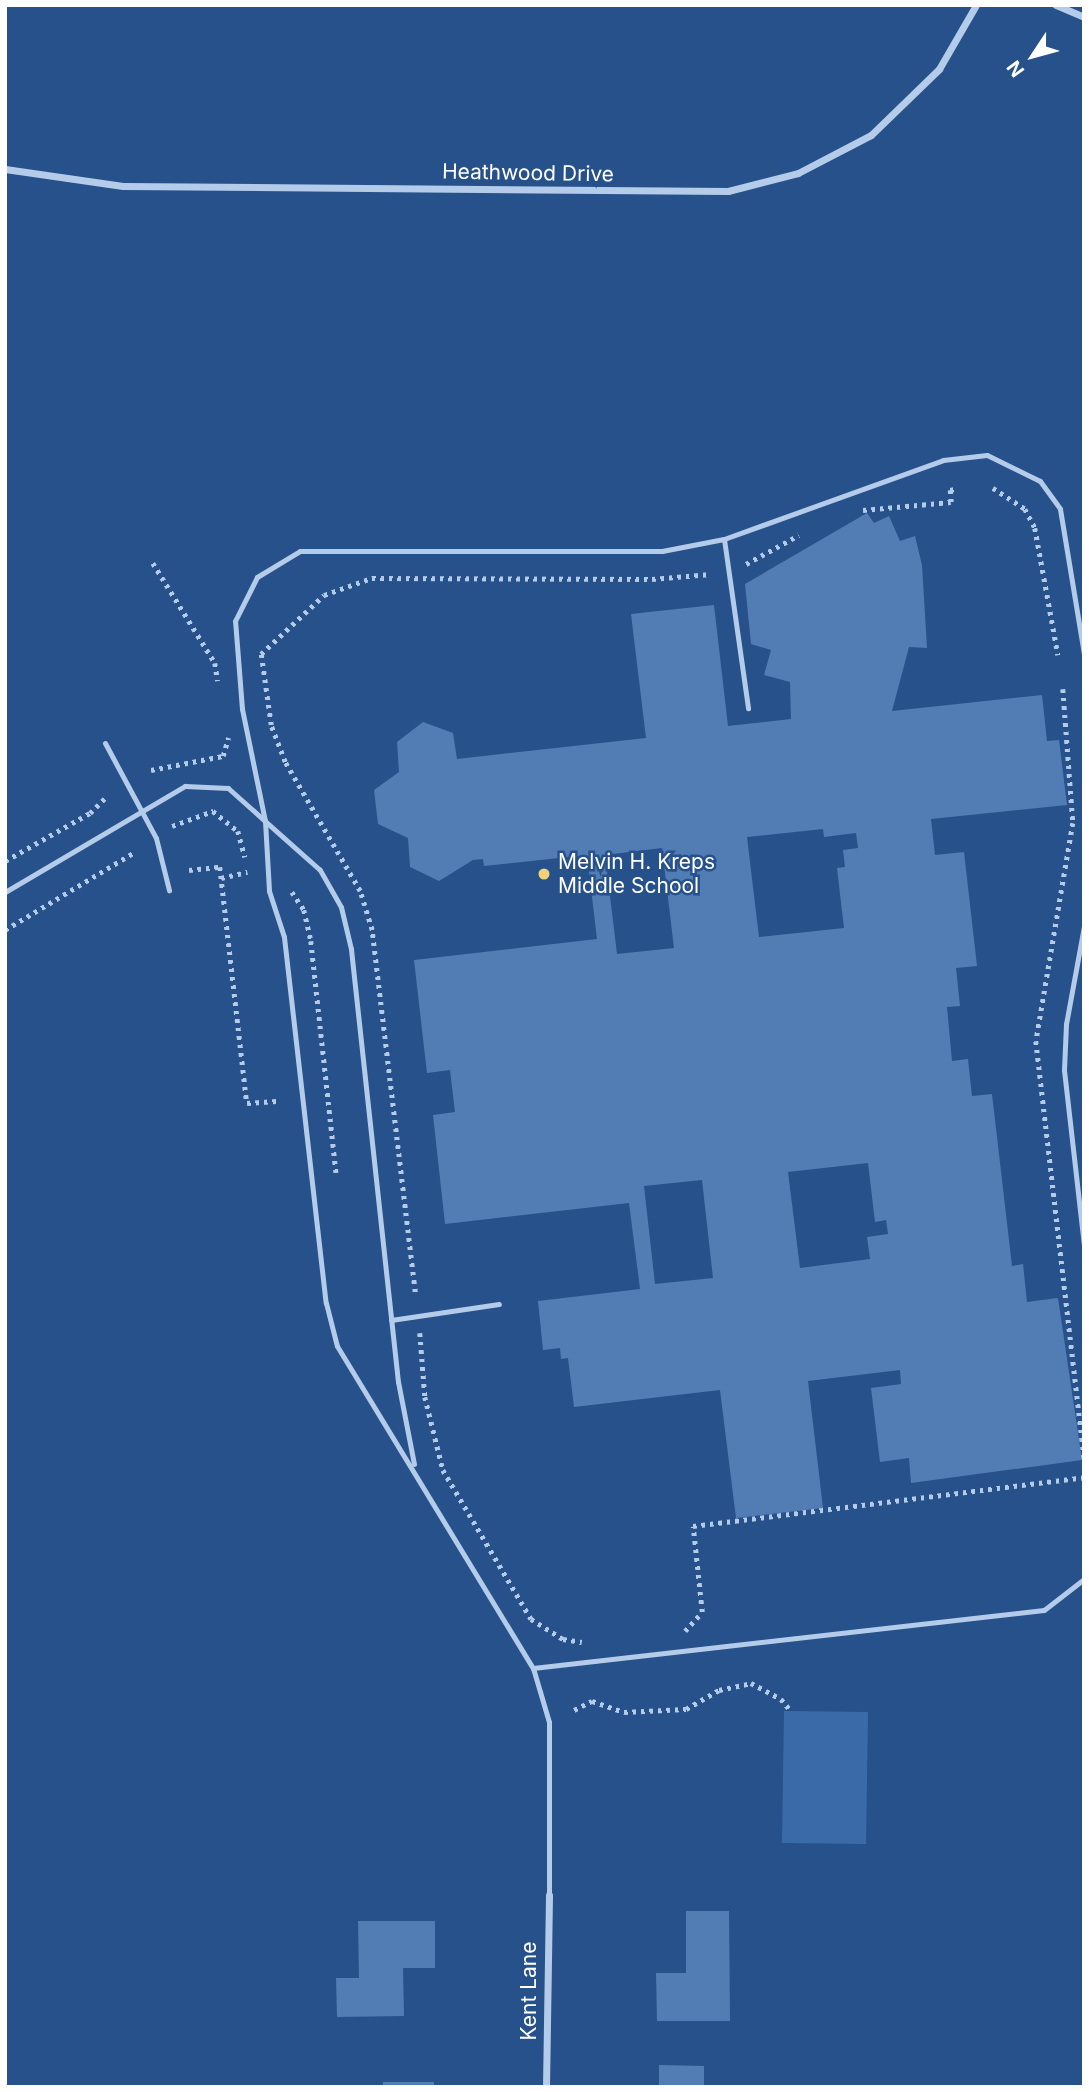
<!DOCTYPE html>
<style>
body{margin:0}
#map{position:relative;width:1089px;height:2092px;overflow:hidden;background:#26518b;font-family:Inter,sans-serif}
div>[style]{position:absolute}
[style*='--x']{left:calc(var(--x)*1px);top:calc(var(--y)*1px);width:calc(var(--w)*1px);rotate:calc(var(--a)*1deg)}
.green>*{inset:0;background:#3a6ba8}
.building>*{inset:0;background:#527db4}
.path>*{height:4.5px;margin-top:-2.25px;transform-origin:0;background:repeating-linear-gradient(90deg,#b4ccea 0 3.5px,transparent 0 8.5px)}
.lane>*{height:5px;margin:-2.5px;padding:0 2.5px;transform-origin:2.5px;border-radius:2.5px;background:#b4ccea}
.street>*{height:7px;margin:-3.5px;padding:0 3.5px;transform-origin:3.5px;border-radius:3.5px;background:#b4ccea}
.dots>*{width:19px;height:19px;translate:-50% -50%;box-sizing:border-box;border:4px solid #26518b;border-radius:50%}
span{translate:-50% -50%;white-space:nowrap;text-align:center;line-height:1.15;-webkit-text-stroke:5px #26518b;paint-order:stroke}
.street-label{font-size:21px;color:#fff}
.poi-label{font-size:21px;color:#fff}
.left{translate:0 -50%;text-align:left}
.frame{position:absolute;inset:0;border:7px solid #fff;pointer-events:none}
.north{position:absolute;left:998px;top:21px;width:70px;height:70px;-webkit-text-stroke:5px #26518b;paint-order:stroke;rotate:234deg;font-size:19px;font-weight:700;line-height:28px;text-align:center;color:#fff}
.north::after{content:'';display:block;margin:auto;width:24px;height:32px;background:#fff;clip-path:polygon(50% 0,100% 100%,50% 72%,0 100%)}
</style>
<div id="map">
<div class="green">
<i style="clip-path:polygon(784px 1711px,868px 1712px,866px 1844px,782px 1843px)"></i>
</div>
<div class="building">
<i style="clip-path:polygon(evenodd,867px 513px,874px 523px,889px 516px,900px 541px,915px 536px,922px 565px,927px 648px,909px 647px,892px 711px,1042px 695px,1047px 741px,1059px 740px,1067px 805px,931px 819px,935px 855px,964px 852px,977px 966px,956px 968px,960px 1006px,947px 1007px,952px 1061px,968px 1059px,972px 1096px,992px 1094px,1012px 1266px,1023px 1264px,1027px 1302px,1058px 1298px,1082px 1460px,911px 1483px,909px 1458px,880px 1462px,871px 1388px,901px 1384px,900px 1370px,808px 1381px,823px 1508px,736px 1518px,720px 1390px,574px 1407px,568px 1358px,561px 1359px,560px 1348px,543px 1350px,538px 1301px,640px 1289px,629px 1203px,445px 1224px,433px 1115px,455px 1112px,450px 1070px,427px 1073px,414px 960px,597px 939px,587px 855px,484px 866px,483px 859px,473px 860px,439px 881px,410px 867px,408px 838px,378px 824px,374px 790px,399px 772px,397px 742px,423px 722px,453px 733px,457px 759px,646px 738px,631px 614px,714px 605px,728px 726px,791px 719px,790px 682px,764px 675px,771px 650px,751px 644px,745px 584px,867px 513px,823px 829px,824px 837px,856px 833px,858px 848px,843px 850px,845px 867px,837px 868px,844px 928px,759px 937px,747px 837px,823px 829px,867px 513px,662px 848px,674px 948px,617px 954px,605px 855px,662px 848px,867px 513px,868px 1163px,875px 1222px,886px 1220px,888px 1234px,867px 1237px,870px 1259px,800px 1268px,788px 1172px,868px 1163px,867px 513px,702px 1180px,713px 1278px,655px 1284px,644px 1186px,702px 1180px)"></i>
<i style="clip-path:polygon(686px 1911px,729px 1911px,730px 2021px,657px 2021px,656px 1973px,686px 1973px)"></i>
<i style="clip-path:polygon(358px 1921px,435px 1921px,435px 1968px,403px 1968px,404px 2016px,337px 2017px,336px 1978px,359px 1978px)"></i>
<i style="clip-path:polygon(659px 2065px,704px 2066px,704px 2087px,659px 2087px)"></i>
<i style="clip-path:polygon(383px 2082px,434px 2082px,434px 2087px,383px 2087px)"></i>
</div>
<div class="path">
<i style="--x:993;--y:488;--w:38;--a:33"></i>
<i style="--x:1025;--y:509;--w:21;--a:62"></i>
<i style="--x:1035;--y:528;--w:129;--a:79.7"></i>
<i style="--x:863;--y:510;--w:88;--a:-5.2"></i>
<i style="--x:951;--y:502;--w:12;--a:-95"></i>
<i style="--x:950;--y:490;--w:5;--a:-11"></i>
<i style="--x:153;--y:563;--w:118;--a:58.2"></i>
<i style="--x:215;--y:663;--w:18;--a:81"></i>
<i style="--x:746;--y:564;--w:60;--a:-28.7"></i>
<i style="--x:1063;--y:689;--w:134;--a:85.7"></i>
<i style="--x:1073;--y:823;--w:221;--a:99.6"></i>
<i style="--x:1036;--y:1041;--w:420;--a:83.4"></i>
<i style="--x:151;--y:770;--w:73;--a:-11"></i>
<i style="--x:223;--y:756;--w:19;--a:-74"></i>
<i style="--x:172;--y:826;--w:44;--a:-20.1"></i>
<i style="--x:213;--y:811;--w:32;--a:39"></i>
<i style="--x:238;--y:831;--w:27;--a:75"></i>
<i style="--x:5;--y:861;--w:98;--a:-29.5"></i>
<i style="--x:90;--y:813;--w:24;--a:-45"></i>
<i style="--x:189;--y:870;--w:31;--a:-6"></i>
<i style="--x:220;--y:867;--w:238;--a:83.5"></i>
<i style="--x:247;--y:1103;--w:30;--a:-4"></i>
<i style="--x:221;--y:878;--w:27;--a:-13"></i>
<i style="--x:292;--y:892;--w:22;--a:56"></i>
<i style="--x:304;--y:910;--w:32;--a:77"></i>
<i style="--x:311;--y:941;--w:233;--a:83.8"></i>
<i style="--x:5;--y:930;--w:152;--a:-31"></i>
<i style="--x:415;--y:1292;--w:365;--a:-96.8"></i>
<i style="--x:372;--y:930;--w:41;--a:-107.1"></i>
<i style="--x:360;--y:891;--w:149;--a:-120.2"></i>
<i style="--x:285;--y:762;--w:40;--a:-111"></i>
<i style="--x:271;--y:725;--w:72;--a:-98"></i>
<i style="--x:261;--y:654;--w:86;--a:-43.1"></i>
<i style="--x:324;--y:595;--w:51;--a:-19.5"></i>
<i style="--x:372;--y:578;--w:280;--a:0.2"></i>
<i style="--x:652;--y:579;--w:59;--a:-4.8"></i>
<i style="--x:420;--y:1333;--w:64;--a:85.5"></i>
<i style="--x:425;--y:1397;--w:75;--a:76.1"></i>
<i style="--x:443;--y:1470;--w:173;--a:59.4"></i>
<i style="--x:531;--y:1619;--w:38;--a:32"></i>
<i style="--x:563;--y:1639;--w:19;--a:9"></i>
<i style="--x:685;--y:1631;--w:25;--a:-48"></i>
<i style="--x:702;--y:1612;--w:86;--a:-96"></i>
<i style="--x:693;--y:1526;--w:394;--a:-7.1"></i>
<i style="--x:574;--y:1710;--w:20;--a:-27"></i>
<i style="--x:592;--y:1701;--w:34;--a:19"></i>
<i style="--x:624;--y:1712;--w:62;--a:-2.8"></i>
<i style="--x:686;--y:1709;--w:38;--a:-30"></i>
<i style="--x:719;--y:1690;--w:33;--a:-12"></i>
<i style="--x:751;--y:1683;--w:34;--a:28"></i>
<i style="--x:781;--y:1699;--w:16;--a:50"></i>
</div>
<div class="lane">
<i style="--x:724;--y:539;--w:171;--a:81.9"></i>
<i style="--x:105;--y:743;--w:108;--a:61.8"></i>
<i style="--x:156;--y:838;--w:54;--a:76"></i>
<i style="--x:5;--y:892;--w:209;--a:-30.5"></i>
<i style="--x:185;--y:786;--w:43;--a:2.7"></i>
<i style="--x:228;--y:788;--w:50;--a:41.7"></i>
<i style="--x:265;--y:821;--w:70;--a:86.7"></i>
<i style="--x:269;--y:891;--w:48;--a:71.9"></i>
<i style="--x:284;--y:937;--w:368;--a:83.5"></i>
<i style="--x:326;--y:1303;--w:44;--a:75.7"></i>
<i style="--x:337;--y:1346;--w:377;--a:58.7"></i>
<i style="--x:533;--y:1668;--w:56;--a:73.5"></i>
<i style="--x:549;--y:1722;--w:173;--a:90"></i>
<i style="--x:1084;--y:926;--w:100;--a:100.4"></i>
<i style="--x:1066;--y:1024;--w:46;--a:92.5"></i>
<i style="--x:1064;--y:1070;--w:176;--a:83.5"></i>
<i style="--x:391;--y:1320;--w:109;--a:-8.4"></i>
<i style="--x:414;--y:1464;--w:84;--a:-101"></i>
<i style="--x:398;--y:1382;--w:436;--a:-96.2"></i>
<i style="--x:351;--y:949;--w:43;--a:-103.4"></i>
<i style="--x:341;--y:907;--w:43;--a:-119.6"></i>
<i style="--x:320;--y:870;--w:74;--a:-138.3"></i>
<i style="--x:265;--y:821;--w:114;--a:-101.6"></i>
<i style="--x:242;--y:709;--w:88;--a:-94.5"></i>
<i style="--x:235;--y:621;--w:49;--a:-63.4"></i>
<i style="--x:257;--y:577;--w:50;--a:-31.2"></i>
<i style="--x:300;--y:551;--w:362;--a:0"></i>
<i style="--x:662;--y:551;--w:63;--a:-11"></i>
<i style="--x:724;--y:539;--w:233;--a:-19.8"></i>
<i style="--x:943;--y:460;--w:44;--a:-6.5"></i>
<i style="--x:987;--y:455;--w:59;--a:26.1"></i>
<i style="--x:1040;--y:481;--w:34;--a:54"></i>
<i style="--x:1060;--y:509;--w:147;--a:80.6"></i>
<i style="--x:533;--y:1668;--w:514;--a:-6.48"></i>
<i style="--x:1044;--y:1610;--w:51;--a:-37.8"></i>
</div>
<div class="street">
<i style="--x:1056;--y:5;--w:30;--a:23"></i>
<i style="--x:5;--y:169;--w:119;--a:8.2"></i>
<i style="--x:123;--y:186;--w:605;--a:0.47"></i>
<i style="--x:728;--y:191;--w:72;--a:-14.4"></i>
<i style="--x:798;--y:173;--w:82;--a:-27.5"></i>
<i style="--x:871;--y:135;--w:95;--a:-44.1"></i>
<i style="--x:939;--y:69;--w:74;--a:-60"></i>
<i style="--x:546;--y:2087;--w:192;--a:-89.1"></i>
</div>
<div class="dots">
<i style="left:544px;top:874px;background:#f3d179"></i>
</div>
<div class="street-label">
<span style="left:528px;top:173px;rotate:1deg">Heathwood Drive</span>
<span style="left:529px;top:1991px;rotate:-90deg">Kent Lane</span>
</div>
<div class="poi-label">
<span class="left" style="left:558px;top:874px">Melvin H. Kreps<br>Middle School</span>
</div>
<div class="frame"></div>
<div class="north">N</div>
</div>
